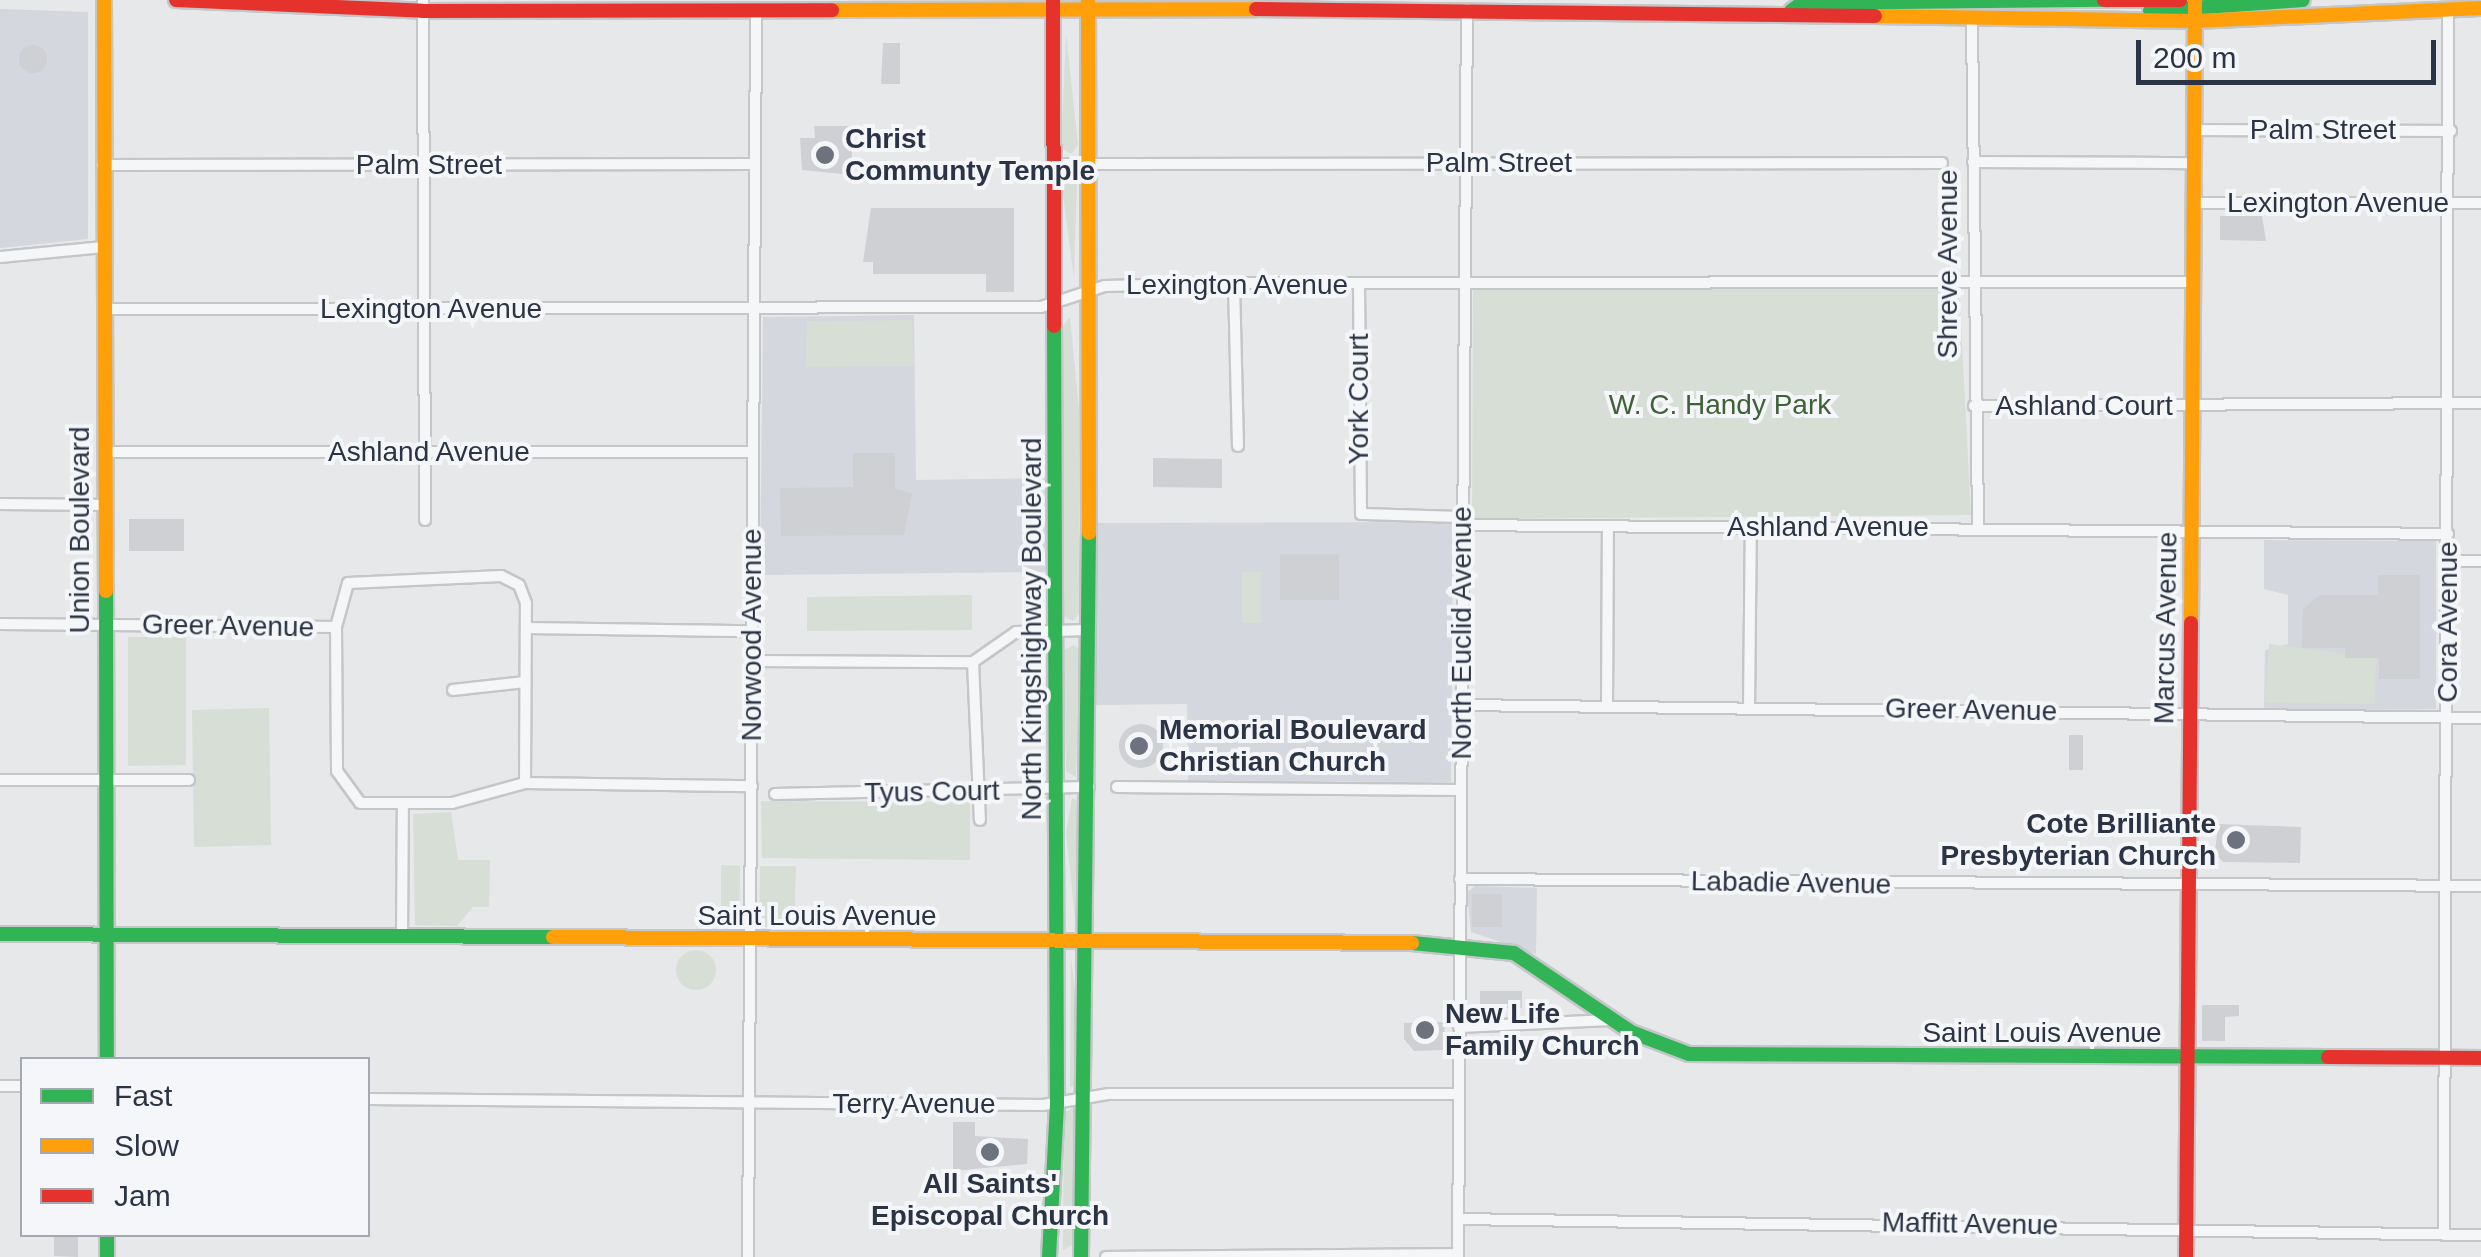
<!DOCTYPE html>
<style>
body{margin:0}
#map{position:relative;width:2481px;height:1257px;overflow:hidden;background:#e6e8ea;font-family:Helvetica,sans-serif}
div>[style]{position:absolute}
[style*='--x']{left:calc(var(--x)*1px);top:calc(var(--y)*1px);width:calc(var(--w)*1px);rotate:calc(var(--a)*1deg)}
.built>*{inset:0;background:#d4d7dd}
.green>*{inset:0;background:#d6ded6}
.round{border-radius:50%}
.building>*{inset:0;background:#ced0d3}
.roads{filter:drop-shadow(2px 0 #c4c6c8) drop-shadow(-2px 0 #c4c6c8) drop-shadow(0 2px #c4c6c8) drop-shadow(0 -2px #c4c6c8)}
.street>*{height:10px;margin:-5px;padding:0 5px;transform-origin:5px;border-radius:5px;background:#f5f6f7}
.fast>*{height:14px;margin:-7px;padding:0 7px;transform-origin:7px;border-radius:7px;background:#30b455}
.slow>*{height:14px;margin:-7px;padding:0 7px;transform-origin:7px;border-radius:7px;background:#ff9f0a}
.jam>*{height:14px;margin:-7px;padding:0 7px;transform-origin:7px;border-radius:7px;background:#e5322d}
.dots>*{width:28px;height:28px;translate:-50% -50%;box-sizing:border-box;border:5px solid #f4f6f9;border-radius:50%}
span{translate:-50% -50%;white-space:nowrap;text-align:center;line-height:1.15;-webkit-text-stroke:8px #f4f6f9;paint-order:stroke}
.street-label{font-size:28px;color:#2b3445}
.poi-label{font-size:28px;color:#2b3445;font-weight:700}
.left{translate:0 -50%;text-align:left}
.right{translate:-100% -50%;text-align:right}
.park-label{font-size:28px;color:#3f6138}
.legend{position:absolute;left:20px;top:1057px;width:350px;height:180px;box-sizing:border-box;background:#f4f6f9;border:2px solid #a4a8b1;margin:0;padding:12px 18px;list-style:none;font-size:30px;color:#2b3445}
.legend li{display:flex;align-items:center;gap:20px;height:50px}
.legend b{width:50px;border:2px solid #a4a8b1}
.scale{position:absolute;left:2136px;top:40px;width:300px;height:45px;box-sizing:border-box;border:5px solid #2b3445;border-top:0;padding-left:12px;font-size:30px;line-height:35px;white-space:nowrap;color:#2b3445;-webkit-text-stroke:8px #f4f6f9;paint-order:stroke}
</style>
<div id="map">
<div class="built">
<i style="clip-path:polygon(0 9px,88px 12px,88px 239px,0 248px)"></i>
<i style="clip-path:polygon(914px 315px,916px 480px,1047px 478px,1048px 572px,760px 575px,763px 317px)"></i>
<i style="clip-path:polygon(1453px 522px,1451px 782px,1188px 781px,1187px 704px,1096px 705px,1095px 523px)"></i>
<i style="clip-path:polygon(2264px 540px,2436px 541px,2436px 709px,2264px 711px,2265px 650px,2288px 644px,2288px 595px,2264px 589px)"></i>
<i style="clip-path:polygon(1475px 886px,1537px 888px,1536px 954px,1471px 932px,1467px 892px)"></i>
</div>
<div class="green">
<i style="clip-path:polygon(1066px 34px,1078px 145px,1071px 154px,1061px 148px)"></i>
<i style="clip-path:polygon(1070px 173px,1077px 177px,1074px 278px,1061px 180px)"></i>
<i style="clip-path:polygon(1473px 290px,1959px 288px,1971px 515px,1472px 519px)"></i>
<i style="clip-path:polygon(1070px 317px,1079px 410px,1080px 612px,1073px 621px,1063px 616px,1063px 591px,1062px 327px)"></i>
<i style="clip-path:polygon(912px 320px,914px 366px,806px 367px,807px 321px)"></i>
<i style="clip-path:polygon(1242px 572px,1261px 572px,1261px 623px,1242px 623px)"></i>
<i style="clip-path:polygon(972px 595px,972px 630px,807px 631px,807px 597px)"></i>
<i style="clip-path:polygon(128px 637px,186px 637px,186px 765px,128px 766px)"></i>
<i style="clip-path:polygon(2269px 644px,2376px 658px,2375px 704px,2265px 703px)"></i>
<i style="clip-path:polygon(1074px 645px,1080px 650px,1076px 777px,1066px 771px,1064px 650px)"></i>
<i style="clip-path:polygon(269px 708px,271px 845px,194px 847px,192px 710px)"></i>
<i style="clip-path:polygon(1072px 798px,1081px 803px,1076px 928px,1066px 833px)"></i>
<i style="clip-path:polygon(761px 801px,970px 802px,970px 860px,762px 858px)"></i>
<i style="clip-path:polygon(451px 812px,458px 860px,490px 860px,489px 907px,473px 907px,457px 926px,415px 925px,413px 814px)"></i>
<i style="clip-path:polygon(721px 865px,740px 866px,739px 924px,721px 924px)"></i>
<i style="clip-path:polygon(760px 866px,796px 866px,794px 927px,759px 927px)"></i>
<i class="round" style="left:676px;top:950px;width:40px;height:40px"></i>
<i style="clip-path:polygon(1071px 956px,1080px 1037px,1079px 1084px,1070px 1087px)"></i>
<i style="clip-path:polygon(1073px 1108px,1080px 1114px,1074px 1244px,1063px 1250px,1064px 1113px)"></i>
</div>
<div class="building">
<i style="clip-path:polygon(883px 43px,900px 43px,900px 84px,881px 84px)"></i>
<i class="round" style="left:19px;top:45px;width:28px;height:28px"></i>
<i style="clip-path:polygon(814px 126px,852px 126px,852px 175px,802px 170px,800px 138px,815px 138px)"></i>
<i style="clip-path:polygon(871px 208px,1014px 208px,1014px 292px,986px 292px,986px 274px,873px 274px,873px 262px,863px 262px)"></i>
<i style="clip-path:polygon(2220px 216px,2262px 216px,2266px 241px,2220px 240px)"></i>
<i style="clip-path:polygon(853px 453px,895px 453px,895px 488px,912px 494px,904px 535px,781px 536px,780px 488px,853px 487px)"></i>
<i style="clip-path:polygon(1153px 458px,1222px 459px,1222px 488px,1153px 487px)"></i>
<i style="clip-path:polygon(129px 519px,184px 519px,184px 551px,129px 551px)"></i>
<i style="clip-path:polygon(1280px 554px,1339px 554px,1339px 600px,1280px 600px)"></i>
<i style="clip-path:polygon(2378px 575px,2420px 575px,2420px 679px,2379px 679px,2379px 658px,2345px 658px,2345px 648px,2302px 648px,2303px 609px,2320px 595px,2378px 595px)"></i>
<i class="round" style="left:1119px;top:724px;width:44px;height:44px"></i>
<i style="clip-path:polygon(2069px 735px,2083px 735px,2083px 770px,2069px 770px)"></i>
<i style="clip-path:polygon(2218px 824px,2301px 827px,2300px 863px,2223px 862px,2215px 853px)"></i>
<i style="clip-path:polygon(1472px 894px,1502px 894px,1502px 927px,1472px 927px)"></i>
<i style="clip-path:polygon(1480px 991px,1522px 991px,1522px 1008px,1480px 1008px)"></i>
<i style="clip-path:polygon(2202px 1005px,2239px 1005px,2239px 1016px,2225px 1017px,2225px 1041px,2202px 1041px)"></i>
<i style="clip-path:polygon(1445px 1022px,1443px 1050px,1414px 1051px,1404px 1039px,1404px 1023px)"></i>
<i style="clip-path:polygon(953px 1122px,975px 1122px,975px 1136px,1028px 1139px,1027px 1164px,953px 1171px)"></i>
<i style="clip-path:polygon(54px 1234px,78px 1234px,78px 1257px,54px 1256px)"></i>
</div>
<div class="roads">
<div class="street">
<i style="--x:423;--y:0;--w:520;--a:89.78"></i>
<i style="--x:1972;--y:20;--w:507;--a:89.32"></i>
<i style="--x:2195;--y:130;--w:256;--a:0.2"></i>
<i style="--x:1973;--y:162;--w:221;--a:0.3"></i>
<i style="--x:1055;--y:164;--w:887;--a:-0.06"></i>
<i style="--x:102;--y:165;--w:653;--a:-0.09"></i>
<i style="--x:2195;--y:203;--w:286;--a:0"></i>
<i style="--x:0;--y:257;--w:104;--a:-5.5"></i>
<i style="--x:1234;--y:283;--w:163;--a:88.6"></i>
<i style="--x:1359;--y:284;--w:230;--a:89.5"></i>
<i style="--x:1361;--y:514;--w:101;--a:1.7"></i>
<i style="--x:104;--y:309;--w:937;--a:-0.12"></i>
<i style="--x:1041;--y:307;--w:67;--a:-18.2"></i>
<i style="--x:1105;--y:286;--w:129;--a:-1.3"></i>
<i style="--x:1234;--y:283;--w:960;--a:-0.06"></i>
<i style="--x:1974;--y:406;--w:507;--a:-0.34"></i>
<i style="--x:105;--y:452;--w:648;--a:0"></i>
<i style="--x:0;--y:504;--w:105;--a:0.5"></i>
<i style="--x:1462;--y:525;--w:986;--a:0.52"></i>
<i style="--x:2448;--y:561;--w:33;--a:0"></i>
<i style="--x:0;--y:624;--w:336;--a:0.5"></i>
<i style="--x:527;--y:628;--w:225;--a:0.8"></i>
<i style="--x:753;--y:661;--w:220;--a:0.3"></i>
<i style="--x:973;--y:662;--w:52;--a:-34.9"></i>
<i style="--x:1016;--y:632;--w:72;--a:-1.6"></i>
<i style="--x:973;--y:662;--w:158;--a:87.5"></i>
<i style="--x:453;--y:690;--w:72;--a:-6.3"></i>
<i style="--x:1461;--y:705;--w:1020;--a:0.73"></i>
<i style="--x:1607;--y:706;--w:180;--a:-89.7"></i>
<i style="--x:1749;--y:707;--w:180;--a:-89.4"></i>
<i style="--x:0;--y:780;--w:189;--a:0"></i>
<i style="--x:525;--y:783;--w:180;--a:-89.7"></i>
<i style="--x:526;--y:603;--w:19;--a:-111"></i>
<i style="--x:519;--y:585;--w:20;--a:-153"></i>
<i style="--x:501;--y:576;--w:153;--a:177.4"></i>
<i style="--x:348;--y:583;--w:46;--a:105.3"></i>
<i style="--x:336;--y:627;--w:144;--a:89.6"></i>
<i style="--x:337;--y:771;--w:39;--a:54"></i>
<i style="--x:360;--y:803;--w:92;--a:0"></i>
<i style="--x:452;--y:803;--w:76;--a:-15.3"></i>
<i style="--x:525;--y:783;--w:227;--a:0.8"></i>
<i style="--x:1117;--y:787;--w:344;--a:0.5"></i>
<i style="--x:775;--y:794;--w:314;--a:-1.3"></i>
<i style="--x:1460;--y:879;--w:1021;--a:0.39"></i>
<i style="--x:402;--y:937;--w:134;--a:-89.6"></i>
<i style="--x:1459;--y:1027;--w:151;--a:-2.7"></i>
<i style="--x:0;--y:1086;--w:22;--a:0"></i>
<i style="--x:368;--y:1099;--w:675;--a:0.51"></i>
<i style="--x:1043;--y:1105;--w:67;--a:-9.5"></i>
<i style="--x:1109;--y:1094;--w:350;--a:0"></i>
<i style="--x:1458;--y:1219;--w:1023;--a:0.9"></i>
<i style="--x:2444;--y:1235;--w:1226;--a:-89.81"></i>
<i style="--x:748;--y:1257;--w:1245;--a:-89.63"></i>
<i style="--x:1106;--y:1257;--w:352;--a:-0.5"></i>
<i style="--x:1458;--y:1257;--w:1248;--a:-89.59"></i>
</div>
<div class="fast">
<i style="--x:1791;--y:11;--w:14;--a:-36"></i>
<i style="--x:1802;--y:3;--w:301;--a:-0.6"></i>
<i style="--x:2150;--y:11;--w:153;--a:-4.1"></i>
<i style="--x:106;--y:591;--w:469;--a:89.9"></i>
<i style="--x:0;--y:934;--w:553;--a:0.31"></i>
<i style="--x:1412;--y:943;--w:102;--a:5.6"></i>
<i style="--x:1514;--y:953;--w:141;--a:34"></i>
<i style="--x:1631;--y:1032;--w:62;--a:20.8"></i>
<i style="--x:1689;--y:1054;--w:639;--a:0.27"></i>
<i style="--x:107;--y:1234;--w:23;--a:90"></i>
<i style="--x:1049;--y:1257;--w:154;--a:-87"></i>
<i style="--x:1057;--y:1103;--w:777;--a:-90.22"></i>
<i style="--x:1081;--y:1257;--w:724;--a:-89.37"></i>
</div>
<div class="slow">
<i style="--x:104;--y:0;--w:591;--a:89.81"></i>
<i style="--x:1088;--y:0;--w:533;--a:89.89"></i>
<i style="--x:832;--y:10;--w:424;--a:-0.1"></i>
<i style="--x:1875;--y:16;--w:320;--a:0.9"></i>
<i style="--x:2195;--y:21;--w:286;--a:-2.6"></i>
<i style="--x:2191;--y:623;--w:623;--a:-89.63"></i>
<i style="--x:553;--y:937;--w:859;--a:0.4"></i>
</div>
<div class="jam">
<i style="--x:176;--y:0;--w:247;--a:2.5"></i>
<i style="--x:423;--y:11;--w:409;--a:-0.1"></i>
<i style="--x:1053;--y:0;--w:326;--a:89.8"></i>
<i style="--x:2104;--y:0;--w:76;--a:0"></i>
<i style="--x:1256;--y:9;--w:619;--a:0.65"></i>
<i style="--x:2328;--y:1057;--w:153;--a:0.4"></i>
<i style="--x:2186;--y:1257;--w:634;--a:-89.55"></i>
</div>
</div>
<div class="dots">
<i style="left:825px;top:155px;background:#6c737f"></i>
<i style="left:1139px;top:746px;background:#6c737f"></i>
<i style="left:2236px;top:840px;background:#6c737f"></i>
<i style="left:1425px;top:1030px;background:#6c737f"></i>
<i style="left:990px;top:1152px;background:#6c737f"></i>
</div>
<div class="street-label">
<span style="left:2323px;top:130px">Palm Street</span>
<span style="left:1499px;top:163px">Palm Street</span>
<span style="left:429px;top:165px">Palm Street</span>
<span style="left:2338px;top:203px">Lexington Avenue</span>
<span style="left:1948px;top:264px;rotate:-90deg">Shreve Avenue</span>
<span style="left:1237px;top:285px">Lexington Avenue</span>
<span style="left:431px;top:309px">Lexington Avenue</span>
<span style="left:1359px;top:399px;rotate:-90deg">York Court</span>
<span style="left:2084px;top:406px">Ashland Court</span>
<span style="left:429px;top:452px">Ashland Avenue</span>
<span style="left:1828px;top:527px">Ashland Avenue</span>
<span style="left:80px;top:530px;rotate:-90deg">Union Boulevard</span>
<span style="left:2448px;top:622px;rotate:-90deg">Cora Avenue</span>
<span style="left:228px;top:626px;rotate:1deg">Greer Avenue</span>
<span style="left:2166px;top:628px;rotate:-89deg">Marcus Avenue</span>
<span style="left:1032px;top:629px;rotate:-90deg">North Kingshighway Boulevard</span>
<span style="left:1462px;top:633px;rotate:-90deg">North Euclid Avenue</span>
<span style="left:752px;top:635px;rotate:-90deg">Norwood Avenue</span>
<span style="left:1971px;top:710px;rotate:1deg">Greer Avenue</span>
<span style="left:932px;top:792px;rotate:-1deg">Tyus Court</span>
<span style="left:1791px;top:883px;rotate:1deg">Labadie Avenue</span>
<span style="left:817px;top:916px">Saint Louis Avenue</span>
<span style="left:2042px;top:1033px">Saint Louis Avenue</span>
<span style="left:914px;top:1104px">Terry Avenue</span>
<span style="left:1970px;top:1224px;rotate:1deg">Maffitt Avenue</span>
</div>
<div class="poi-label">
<span class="left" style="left:845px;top:155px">Christ<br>Communty Temple</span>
<span class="left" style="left:1159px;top:746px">Memorial Boulevard<br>Christian Church</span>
<span class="right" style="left:2216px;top:840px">Cote Brilliante<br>Presbyterian Church</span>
<span class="left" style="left:1445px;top:1030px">New Life<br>Family Church</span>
<span style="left:990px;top:1200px">All Saints'<br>Episcopal Church</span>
</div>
<div class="park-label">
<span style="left:1720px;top:405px">W. C. Handy Park</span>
</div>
<ul class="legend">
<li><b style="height:12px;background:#30b455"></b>Fast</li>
<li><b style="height:12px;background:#ff9f0a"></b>Slow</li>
<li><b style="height:12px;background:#e5322d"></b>Jam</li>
</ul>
<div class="scale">200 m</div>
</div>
